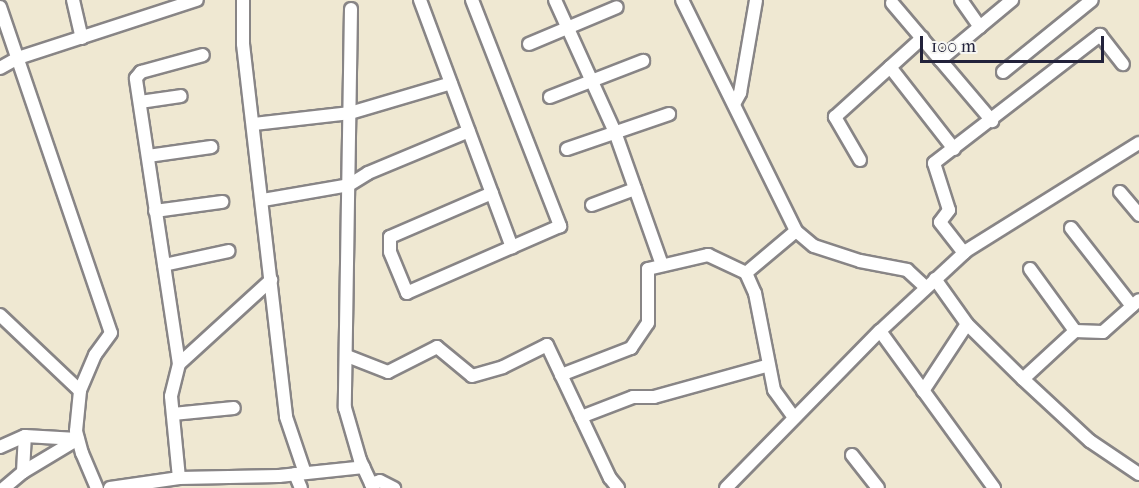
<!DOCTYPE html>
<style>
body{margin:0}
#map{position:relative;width:1139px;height:488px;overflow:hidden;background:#efe8d2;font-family:"IM FELL French Canon",serif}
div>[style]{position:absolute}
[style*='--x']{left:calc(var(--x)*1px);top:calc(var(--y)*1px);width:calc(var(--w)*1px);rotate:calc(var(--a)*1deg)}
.roads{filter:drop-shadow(2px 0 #888586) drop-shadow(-2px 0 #888586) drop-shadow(0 2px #888586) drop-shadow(0 -2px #888586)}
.minor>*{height:12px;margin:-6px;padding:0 6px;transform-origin:6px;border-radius:6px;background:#fff}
span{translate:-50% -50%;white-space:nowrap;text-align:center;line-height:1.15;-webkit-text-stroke:4.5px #f6f6f2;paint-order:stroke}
.scale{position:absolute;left:920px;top:36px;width:184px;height:27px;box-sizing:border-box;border:3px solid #22223b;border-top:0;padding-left:8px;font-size:18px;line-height:21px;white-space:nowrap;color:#22223b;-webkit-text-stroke:4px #f6f6f2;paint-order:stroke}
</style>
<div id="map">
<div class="roads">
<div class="minor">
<i style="--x:73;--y:0;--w:39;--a:77"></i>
<i style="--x:243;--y:0;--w:44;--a:90"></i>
<i style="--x:243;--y:44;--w:375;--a:83.4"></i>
<i style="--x:286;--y:417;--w:59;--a:71.3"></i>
<i style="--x:420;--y:0;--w:264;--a:69.6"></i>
<i style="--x:472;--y:0;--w:243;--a:68.7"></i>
<i style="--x:560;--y:226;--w:167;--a:156.4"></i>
<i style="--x:407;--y:293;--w:44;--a:-112.5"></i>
<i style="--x:390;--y:252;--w:15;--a:-90"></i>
<i style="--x:390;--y:237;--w:111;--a:-23.3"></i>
<i style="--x:555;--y:0;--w:145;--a:65.6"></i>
<i style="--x:615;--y:132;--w:141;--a:70.5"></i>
<i style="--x:682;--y:0;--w:258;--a:63.7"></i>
<i style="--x:796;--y:231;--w:23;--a:40"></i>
<i style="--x:814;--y:246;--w:48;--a:18.1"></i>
<i style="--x:860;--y:261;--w:48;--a:10.8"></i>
<i style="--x:907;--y:270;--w:26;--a:43"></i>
<i style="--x:961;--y:0;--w:33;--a:55"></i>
<i style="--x:892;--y:3;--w:155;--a:49.7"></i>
<i style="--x:0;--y:7;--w:344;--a:71.2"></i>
<i style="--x:111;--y:333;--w:27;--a:126"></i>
<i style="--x:95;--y:355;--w:39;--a:113"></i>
<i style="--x:80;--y:391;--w:40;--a:95.7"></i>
<i style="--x:76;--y:431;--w:23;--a:75"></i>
<i style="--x:82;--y:453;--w:38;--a:67"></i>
<i style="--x:351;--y:9;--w:399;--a:90.9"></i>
<i style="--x:345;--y:408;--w:54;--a:73.9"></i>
<i style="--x:360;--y:460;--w:31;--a:65"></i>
<i style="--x:529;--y:44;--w:95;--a:-22.8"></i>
<i style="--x:940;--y:60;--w:94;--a:-39.8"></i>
<i style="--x:890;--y:67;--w:104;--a:52"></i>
<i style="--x:0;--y:68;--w:21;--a:-29"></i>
<i style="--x:18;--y:58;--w:188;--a:-18"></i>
<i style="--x:1003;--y:72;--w:114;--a:-39"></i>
<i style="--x:550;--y:97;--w:100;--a:-21.2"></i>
<i style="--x:140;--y:102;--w:41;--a:-8.3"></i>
<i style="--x:734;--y:104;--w:13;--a:-61"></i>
<i style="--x:740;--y:93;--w:94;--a:-80.2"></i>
<i style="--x:254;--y:124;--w:97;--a:-6.5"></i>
<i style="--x:350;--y:113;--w:105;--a:-16.5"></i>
<i style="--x:567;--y:149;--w:108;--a:-18.9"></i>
<i style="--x:148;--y:156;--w:64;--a:-8.1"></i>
<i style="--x:860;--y:160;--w:50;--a:-120.2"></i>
<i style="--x:835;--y:117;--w:118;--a:-42.2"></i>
<i style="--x:1120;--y:192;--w:30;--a:50"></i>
<i style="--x:263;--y:200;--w:87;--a:-9.9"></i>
<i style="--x:349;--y:185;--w:22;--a:-32"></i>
<i style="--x:368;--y:173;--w:109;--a:-22.6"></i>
<i style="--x:592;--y:205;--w:46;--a:-20.4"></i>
<i style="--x:155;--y:211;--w:68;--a:-7.7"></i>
<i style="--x:1071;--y:228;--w:99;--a:52"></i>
<i style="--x:964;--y:253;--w:39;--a:-128"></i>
<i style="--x:940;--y:222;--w:15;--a:-53"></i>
<i style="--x:949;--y:210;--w:49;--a:-107.7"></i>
<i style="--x:934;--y:163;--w:210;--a:-37.6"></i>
<i style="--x:1100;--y:35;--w:37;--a:52"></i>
<i style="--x:164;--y:265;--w:66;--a:-12.2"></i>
<i style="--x:1030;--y:269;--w:77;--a:54"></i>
<i style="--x:746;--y:273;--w:65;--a:-40"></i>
<i style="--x:935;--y:279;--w:55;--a:54.6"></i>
<i style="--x:967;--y:324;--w:78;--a:44.5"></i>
<i style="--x:1023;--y:379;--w:91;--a:42.8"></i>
<i style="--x:1090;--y:441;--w:59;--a:34"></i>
<i style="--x:0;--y:315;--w:110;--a:43.5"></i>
<i style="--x:880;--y:331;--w:194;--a:54"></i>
<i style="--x:347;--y:356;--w:44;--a:21.3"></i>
<i style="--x:388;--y:372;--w:55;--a:-27"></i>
<i style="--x:437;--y:347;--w:45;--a:39.6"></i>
<i style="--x:472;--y:376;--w:32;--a:-16"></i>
<i style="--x:503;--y:367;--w:49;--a:-26.6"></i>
<i style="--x:547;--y:345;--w:147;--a:64.7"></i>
<i style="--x:610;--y:478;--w:13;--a:51"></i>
<i style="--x:179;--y:364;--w:125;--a:-42.4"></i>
<i style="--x:561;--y:375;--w:75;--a:-21.1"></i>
<i style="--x:631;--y:348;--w:30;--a:-56"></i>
<i style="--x:648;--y:323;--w:54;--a:-90"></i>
<i style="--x:648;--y:269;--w:62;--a:-13.1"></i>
<i style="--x:708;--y:255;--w:42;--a:25.3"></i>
<i style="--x:746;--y:273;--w:22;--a:66"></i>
<i style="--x:755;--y:293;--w:99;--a:78.9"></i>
<i style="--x:774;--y:390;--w:34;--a:54"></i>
<i style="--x:1023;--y:379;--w:71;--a:-42.7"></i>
<i style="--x:1075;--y:331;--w:28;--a:2"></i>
<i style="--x:1103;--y:332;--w:48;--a:-41.6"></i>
<i style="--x:923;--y:391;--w:80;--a:-56.7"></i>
<i style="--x:173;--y:414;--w:61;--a:-5.6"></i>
<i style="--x:581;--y:417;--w:56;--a:-21"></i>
<i style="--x:633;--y:397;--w:21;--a:0"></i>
<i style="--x:654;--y:397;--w:119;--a:-15.5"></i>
<i style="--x:0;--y:447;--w:27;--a:-24"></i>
<i style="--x:25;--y:436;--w:52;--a:3.3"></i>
<i style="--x:852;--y:455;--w:42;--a:51.8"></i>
<i style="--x:23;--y:472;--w:36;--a:-87"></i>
<i style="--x:295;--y:474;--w:15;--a:67"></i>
<i style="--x:179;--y:478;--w:82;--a:-95.6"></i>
<i style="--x:171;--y:396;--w:33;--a:-76"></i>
<i style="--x:179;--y:364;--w:289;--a:-98.6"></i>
<i style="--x:136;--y:78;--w:8;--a:-50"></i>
<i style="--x:141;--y:72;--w:64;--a:-15.3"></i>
<i style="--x:371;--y:484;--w:9;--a:-18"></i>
<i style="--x:380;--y:481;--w:16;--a:27"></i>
<i style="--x:4;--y:488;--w:25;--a:-40"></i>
<i style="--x:23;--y:472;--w:64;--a:-31"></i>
<i style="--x:110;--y:488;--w:70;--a:-8.2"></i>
<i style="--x:179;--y:478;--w:100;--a:-1.1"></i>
<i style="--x:279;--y:476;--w:85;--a:-6"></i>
<i style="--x:726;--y:488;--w:220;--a:-45.6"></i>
<i style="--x:880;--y:331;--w:117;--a:-42.9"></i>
<i style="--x:966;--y:251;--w:204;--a:-32"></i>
</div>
</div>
<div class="scale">100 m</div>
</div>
